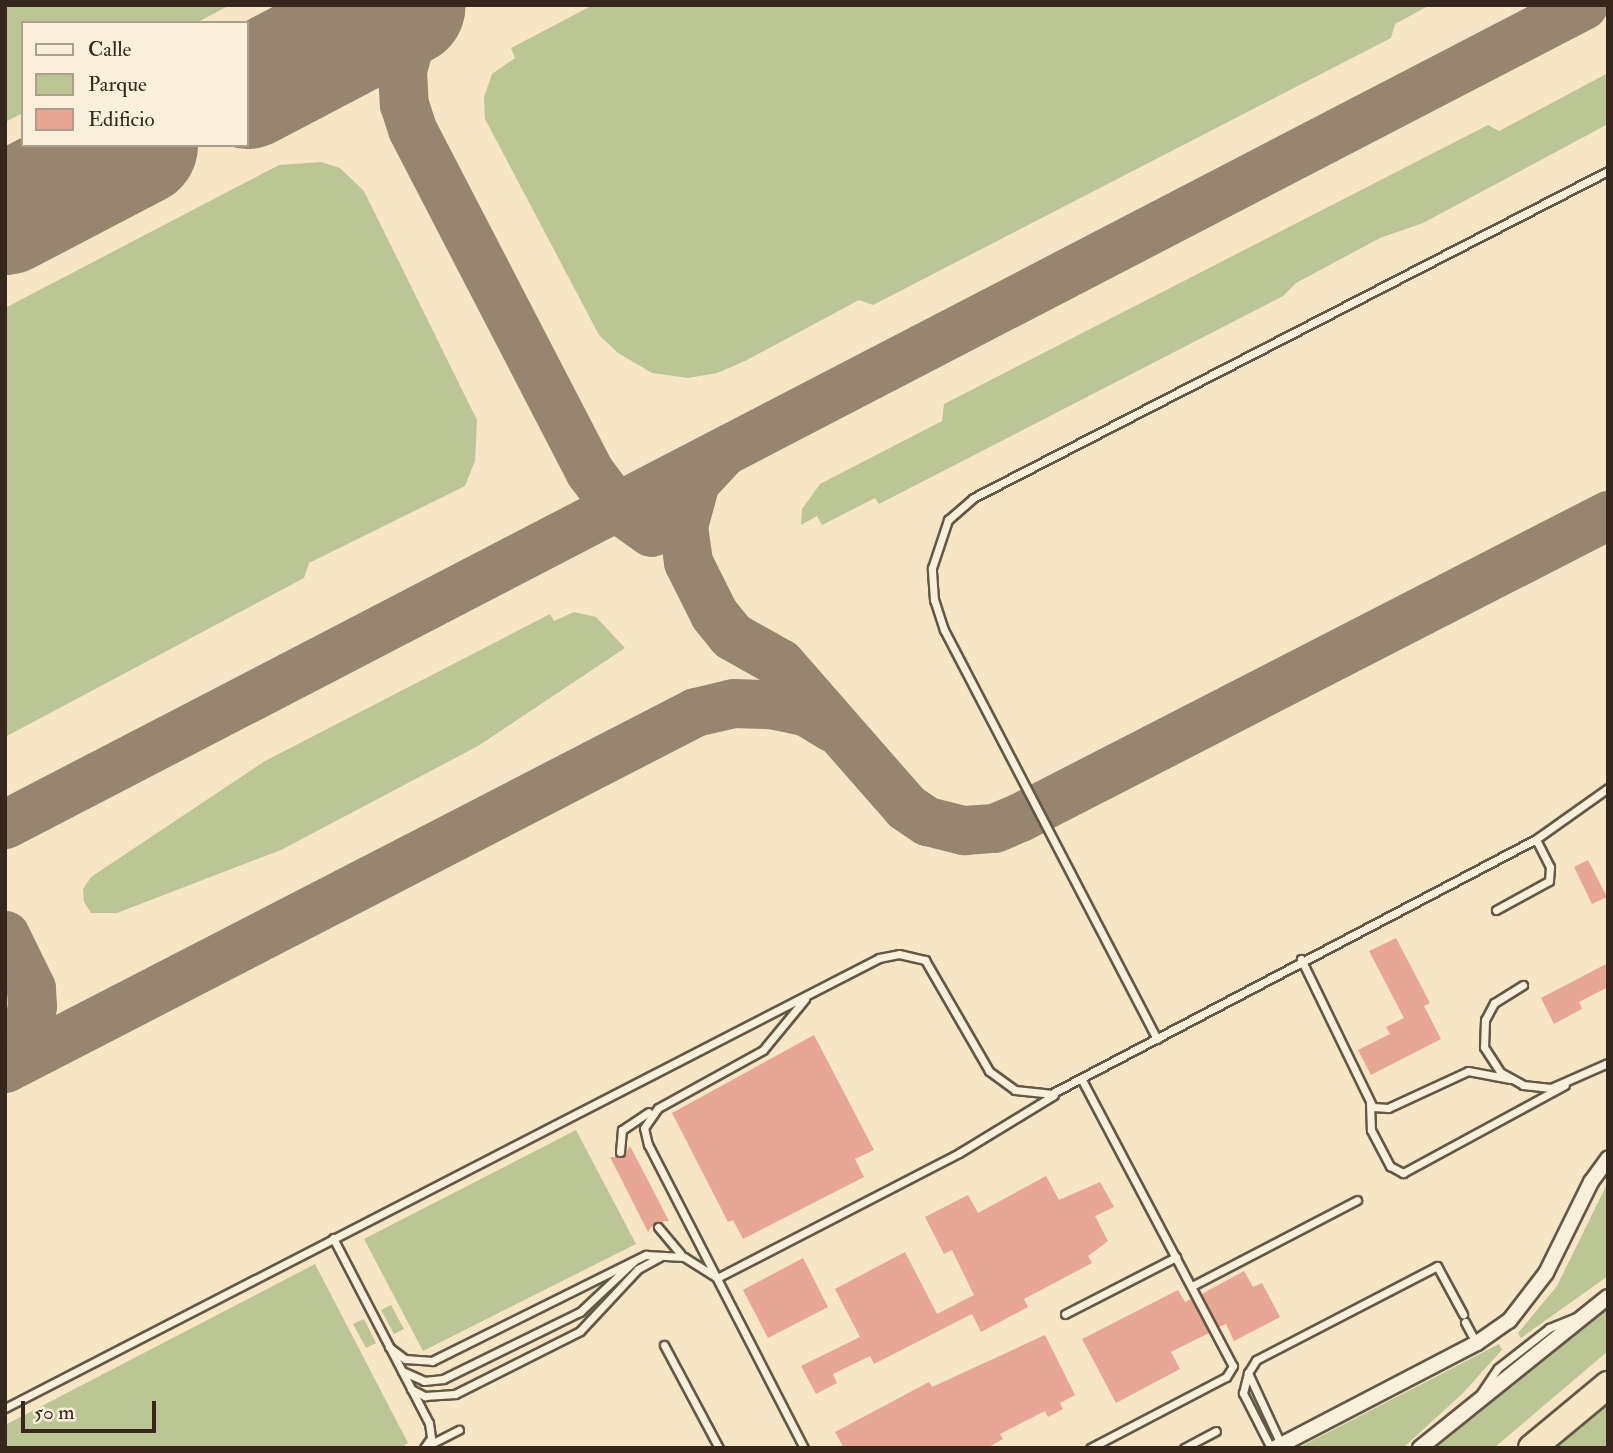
<!DOCTYPE html>
<style>
body{margin:0}
#map{position:relative;width:1613px;height:1453px;overflow:hidden;background:#f6e6c6;font-family:"IM FELL Double Pica",serif}
div>[style]{position:absolute}
[style*='--x']{left:calc(var(--x)*1px);top:calc(var(--y)*1px);width:calc(var(--w)*1px);rotate:calc(var(--a)*1deg)}
.green>*{inset:0;background:#bcc596}
.taxiway>*{height:49px;margin:-24.5px;padding:0 24.5px;transform-origin:24.5px;border-radius:24.5px;background:#968670}
.runway>*{height:121px;margin:-60.5px;padding:0 60.5px;transform-origin:60.5px;border-radius:60.5px;background:#968670}
.building>*{inset:0;background:#e8a695}
.roads{filter:drop-shadow(2px 0 #655746) drop-shadow(-2px 0 #655746) drop-shadow(0 2px #655746) drop-shadow(0 -2px #655746)}
.service>*{height:7px;margin:-3.5px;padding:0 3.5px;transform-origin:3.5px;border-radius:3.5px;background:#f9efda}
.minor>*{height:14px;margin:-7px;padding:0 7px;transform-origin:7px;border-radius:7px;background:#f9efda}
.motorway>*{height:26px;margin:-13px;padding:0 13px;transform-origin:13px;border-radius:13px;background:#f6e6c6}
span{translate:-50% -50%;white-space:nowrap;text-align:center;line-height:1.15;-webkit-text-stroke:6px #f9efda;paint-order:stroke}
.frame{position:absolute;inset:0;border:7px solid #35271b;pointer-events:none}
.legend{position:absolute;left:21px;top:21px;width:228px;height:126px;box-sizing:border-box;background:#f9efda;border:2px solid #ab9f8e;margin:0;padding:9px 12px;list-style:none;font-size:21px;color:#35271b}
.legend li{display:flex;align-items:center;gap:14px;height:35px}
.legend b{width:35px;border:2px solid #ab9f8e}
.scale{position:absolute;left:21px;top:1401px;width:135px;height:32px;box-sizing:border-box;border:4px solid #35271b;border-top:0;padding-left:9px;font-size:21px;line-height:24px;white-space:nowrap;color:#35271b;-webkit-text-stroke:5px #f9efda;paint-order:stroke}
</style>
<div id="map">
<div class="green">
<i style="clip-path:polygon(5px 5px,230px 5px,196px 23px,23px 23px,23px 113px,5px 122px)"></i>
<i style="clip-path:polygon(593px 5px,1430px 5px,1395px 24px,1391px 38px,873px 305px,859px 300px,745px 361px,717px 373px,688px 378px,652px 373px,618px 353px,599px 335px,485px 119px,484px 97px,492px 74px,515px 58px,511px 48px)"></i>
<i style="clip-path:polygon(1608px 73px,1608px 124px,1423px 223px,1380px 238px,1296px 283px,1283px 296px,879px 504px,875px 498px,822px 525px,817px 516px,801px 525px,802px 509px,820px 484px,942px 421px,944px 404px,1488px 125px,1499px 131px)"></i>
<i style="clip-path:polygon(321px 162px,340px 168px,364px 191px,477px 420px,475px 461px,465px 486px,309px 563px,304px 578px,5px 737px,5px 308px,279px 165px)"></i>
<i style="clip-path:polygon(574px 612px,596px 617px,625px 648px,478px 746px,281px 850px,117px 913px,91px 913px,84px 902px,83px 889px,91px 877px,265px 761px,550px 614px,554px 621px)"></i>
<i style="clip-path:polygon(576px 1130px,636px 1244px,423px 1351px,364px 1239px)"></i>
<i style="clip-path:polygon(1608px 1182px,1608px 1276px,1521px 1338px,1518px 1333px,1557px 1286px)"></i>
<i style="clip-path:polygon(315px 1264px,408px 1443px,400px 1448px,5px 1448px,5px 1425px)"></i>
<i style="clip-path:polygon(391px 1305px,404px 1329px,394px 1334px,381px 1310px)"></i>
<i style="clip-path:polygon(1608px 1308px,1608px 1351px,1494px 1448px,1436px 1448px)"></i>
<i style="clip-path:polygon(364px 1319px,376px 1343px,366px 1348px,353px 1324px)"></i>
<i style="clip-path:polygon(1499px 1344px,1502px 1350px,1462px 1394px,1403px 1448px,1298px 1448px)"></i>
<i style="clip-path:polygon(1608px 1400px,1608px 1448px,1553px 1448px,1603px 1404px)"></i>
</div>
<div class="taxiway">
<i style="--x:429;--y:5;--w:27;--a:124"></i>
<i style="--x:414;--y:27;--w:45;--a:105.6"></i>
<i style="--x:402;--y:70;--w:34;--a:87"></i>
<i style="--x:404;--y:104;--w:26;--a:72"></i>
<i style="--x:412;--y:129;--w:386;--a:62.6"></i>
<i style="--x:590;--y:472;--w:44;--a:53.4"></i>
<i style="--x:616;--y:507;--w:43;--a:35.5"></i>
<i style="--x:721;--y:454;--w:38;--a:133"></i>
<i style="--x:695;--y:482;--w:46;--a:105.3"></i>
<i style="--x:683;--y:526;--w:36;--a:82"></i>
<i style="--x:688;--y:562;--w:58;--a:63.4"></i>
<i style="--x:714;--y:614;--w:28;--a:51"></i>
<i style="--x:732;--y:636;--w:55;--a:29.4"></i>
<i style="--x:780;--y:663;--w:191;--a:48.8"></i>
<i style="--x:906;--y:807;--w:25;--a:34"></i>
<i style="--x:927;--y:821;--w:38;--a:14"></i>
<i style="--x:964;--y:830;--w:30;--a:-4"></i>
<i style="--x:994;--y:828;--w:28;--a:-23"></i>
<i style="--x:1020;--y:817;--w:661;--a:-27.19"></i>
<i style="--x:5;--y:824;--w:1778;--a:-27.43"></i>
<i style="--x:5;--y:935;--w:59;--a:63.9"></i>
<i style="--x:31;--y:988;--w:18;--a:87"></i>
<i style="--x:32;--y:1006;--w:38;--a:102"></i>
<i style="--x:24;--y:1043;--w:30;--a:130"></i>
<i style="--x:5;--y:1068;--w:776;--a:-27.29"></i>
<i style="--x:695;--y:712;--w:39;--a:-13"></i>
<i style="--x:733;--y:703;--w:38;--a:2"></i>
<i style="--x:771;--y:704;--w:35;--a:12"></i>
<i style="--x:805;--y:711;--w:31;--a:31"></i>
</div>
<div class="runway">
<i style="--x:247;--y:88;--w:178;--a:-27.7"></i>
<i style="--x:5;--y:214;--w:149;--a:-27.6"></i>
</div>
<div class="building">
<i style="clip-path:polygon(1588px 860px,1607px 897px,1592px 904px,1574px 867px)"></i>
<i style="clip-path:polygon(1396px 938px,1430px 1003px,1424px 1006px,1441px 1039px,1371px 1075px,1358px 1050px,1390px 1034px,1386px 1027px,1404px 1018px,1369px 951px)"></i>
<i style="clip-path:polygon(1608px 963px,1608px 987px,1579px 1002px,1582px 1009px,1554px 1024px,1541px 998px)"></i>
<i style="clip-path:polygon(814px 1035px,874px 1150px,855px 1159px,864px 1177px,743px 1239px,733px 1220px,728px 1222px,672px 1113px)"></i>
<i style="clip-path:polygon(630px 1146px,669px 1221px,655px 1222px,648px 1232px,610px 1157px,623px 1157px)"></i>
<i style="clip-path:polygon(1046px 1176px,1059px 1200px,1100px 1182px,1114px 1207px,1095px 1216px,1108px 1241px,1088px 1256px,1092px 1263px,1024px 1299px,1028px 1307px,981px 1332px,972px 1314px,874px 1364px,870px 1356px,833px 1374px,837px 1383px,816px 1394px,801px 1366px,860px 1337px,835px 1289px,905px 1252px,937px 1314px,974px 1295px,952px 1250px,944px 1254px,925px 1217px,968px 1195px,978px 1213px)"></i>
<i style="clip-path:polygon(803px 1258px,828px 1307px,768px 1338px,743px 1290px)"></i>
<i style="clip-path:polygon(1244px 1271px,1253px 1287px,1262px 1283px,1280px 1317px,1234px 1341px,1226px 1324px,1219px 1327px,1202px 1294px)"></i>
<i style="clip-path:polygon(1178px 1290px,1185px 1302px,1191px 1299px,1209px 1333px,1171px 1352px,1180px 1369px,1116px 1403px,1082px 1339px)"></i>
<i style="clip-path:polygon(1045px 1335px,1075px 1395px,1060px 1403px,1063px 1409px,1048px 1417px,1045px 1411px,1000px 1434px,1003px 1439px,987px 1448px,844px 1448px,835px 1432px,929px 1382px,932px 1387px)"></i>
</div>
<div class="roads">
<div class="service">
<i style="--x:1496;--y:910;--w:60;--a:-28.7"></i>
<i style="--x:1549;--y:881;--w:14;--a:-86"></i>
<i style="--x:1550;--y:867;--w:31;--a:-117"></i>
<i style="--x:1301;--y:959;--w:165;--a:64.1"></i>
<i style="--x:1373;--y:1107;--w:15;--a:4"></i>
<i style="--x:1388;--y:1108;--w:88;--a:-24.8"></i>
<i style="--x:1468;--y:1071;--w:43;--a:10.8"></i>
<i style="--x:1523;--y:985;--w:34;--a:148"></i>
<i style="--x:1494;--y:1003;--w:19;--a:118"></i>
<i style="--x:1485;--y:1020;--w:27;--a:92"></i>
<i style="--x:1484;--y:1047;--w:30;--a:57"></i>
<i style="--x:1500;--y:1072;--w:26;--a:29"></i>
<i style="--x:1523;--y:1085;--w:28;--a:6"></i>
<i style="--x:1551;--y:1088;--w:62;--a:-23.7"></i>
<i style="--x:1157;--y:1039;--w:461;--a:-117.5"></i>
<i style="--x:944;--y:630;--w:32;--a:-108"></i>
<i style="--x:934;--y:600;--w:32;--a:-94"></i>
<i style="--x:932;--y:568;--w:51;--a:-71.6"></i>
<i style="--x:948;--y:520;--w:33;--a:-41"></i>
<i style="--x:973;--y:498;--w:714;--a:-27.25"></i>
<i style="--x:1082;--y:1080;--w:323;--a:62.2"></i>
<i style="--x:1233;--y:1366;--w:13;--a:122"></i>
<i style="--x:1226;--y:1377;--w:153;--a:152.4"></i>
<i style="--x:1370;--y:1103;--w:27;--a:88"></i>
<i style="--x:1371;--y:1130;--w:41;--a:62.2"></i>
<i style="--x:1390;--y:1166;--w:15;--a:28"></i>
<i style="--x:1403;--y:1173;--w:184;--a:-28.5"></i>
<i style="--x:620;--y:1152;--w:22;--a:-85"></i>
<i style="--x:622;--y:1130;--w:32;--a:-34"></i>
<i style="--x:658;--y:1227;--w:35;--a:50"></i>
<i style="--x:333;--y:1238;--w:208;--a:62.6"></i>
<i style="--x:429;--y:1423;--w:15;--a:82"></i>
<i style="--x:431;--y:1438;--w:12;--a:125"></i>
<i style="--x:1192;--y:1286;--w:186;--a:-27.5"></i>
<i style="--x:1065;--y:1314;--w:125;--a:-27.2"></i>
<i style="--x:1465;--y:1322;--w:24;--a:62"></i>
<i style="--x:664;--y:1345;--w:117;--a:61.9"></i>
<i style="--x:389;--y:1347;--w:20;--a:37"></i>
<i style="--x:405;--y:1359;--w:27;--a:4"></i>
<i style="--x:432;--y:1361;--w:239;--a:-26.4"></i>
<i style="--x:646;--y:1255;--w:38;--a:3"></i>
<i style="--x:684;--y:1257;--w:39;--a:32"></i>
<i style="--x:717;--y:1278;--w:272;--a:-27.3"></i>
<i style="--x:959;--y:1153;--w:111;--a:-31.4"></i>
<i style="--x:402;--y:1371;--w:24;--a:24"></i>
<i style="--x:424;--y:1381;--w:19;--a:-6"></i>
<i style="--x:443;--y:1379;--w:153;--a:-26.1"></i>
<i style="--x:580;--y:1312;--w:73;--a:-43.3"></i>
<i style="--x:1248;--y:1373;--w:15;--a:-58"></i>
<i style="--x:1256;--y:1360;--w:204;--a:-27.4"></i>
<i style="--x:1437;--y:1266;--w:55;--a:61.6"></i>
<i style="--x:411;--y:1389;--w:16;--a:27"></i>
<i style="--x:425;--y:1396;--w:30;--a:-4"></i>
<i style="--x:455;--y:1394;--w:140;--a:-26.7"></i>
<i style="--x:580;--y:1331;--w:85;--a:-46.9"></i>
<i style="--x:638;--y:1269;--w:26;--a:-29"></i>
<i style="--x:1477;--y:1399;--w:37;--a:-56"></i>
<i style="--x:1498;--y:1368;--w:65;--a:-38.1"></i>
<i style="--x:1549;--y:1328;--w:32;--a:-22"></i>
<i style="--x:5;--y:1408;--w:983;--a:-27.24"></i>
<i style="--x:879;--y:958;--w:20;--a:-11"></i>
<i style="--x:899;--y:954;--w:27;--a:13"></i>
<i style="--x:925;--y:960;--w:128;--a:60"></i>
<i style="--x:989;--y:1071;--w:32;--a:36"></i>
<i style="--x:1015;--y:1090;--w:36;--a:6"></i>
<i style="--x:1051;--y:1094;--w:548;--a:-27.73"></i>
<i style="--x:1536;--y:839;--w:88;--a:-35.3"></i>
<i style="--x:425;--y:1447;--w:38;--a:-27"></i>
<i style="--x:804;--y:1448;--w:341;--a:-117.2"></i>
<i style="--x:648;--y:1145;--w:17;--a:-103"></i>
<i style="--x:644;--y:1128;--w:24;--a:-55"></i>
<i style="--x:658;--y:1108;--w:120;--a:-28.9"></i>
<i style="--x:763;--y:1050;--w:66;--a:-50.5"></i>
<i style="--x:1184;--y:1448;--w:36;--a:-28"></i>
<i style="--x:1271;--y:1448;--w:62;--a:-117"></i>
<i style="--x:1243;--y:1393;--w:21;--a:-76"></i>
<i style="--x:1248;--y:1373;--w:78;--a:65.1"></i>
</div>
<div class="minor">
<i style="--x:1275;--y:1448;--w:228;--a:-27.5"></i>
<i style="--x:1477;--y:1343;--w:39;--a:-35"></i>
<i style="--x:1509;--y:1321;--w:61;--a:-52.4"></i>
<i style="--x:1546;--y:1273;--w:102;--a:-63.7"></i>
<i style="--x:1591;--y:1182;--w:29;--a:-54"></i>
<i style="--x:1420;--y:1448;--w:241;--a:-38.8"></i>
</div>
<div class="motorway">
<i style="--x:1532;--y:1448;--w:99;--a:-39.7"></i>
</div>
</div>
<div class="frame"></div>
<ul class="legend">
<li><b style="height:9px;background:#f9efda"></b>Calle</li>
<li><b style="height:19px;background:#bcc596"></b>Parque</li>
<li><b style="height:19px;background:#e8a695"></b>Edificio</li>
</ul>
<div class="scale">50 m</div>
</div>
